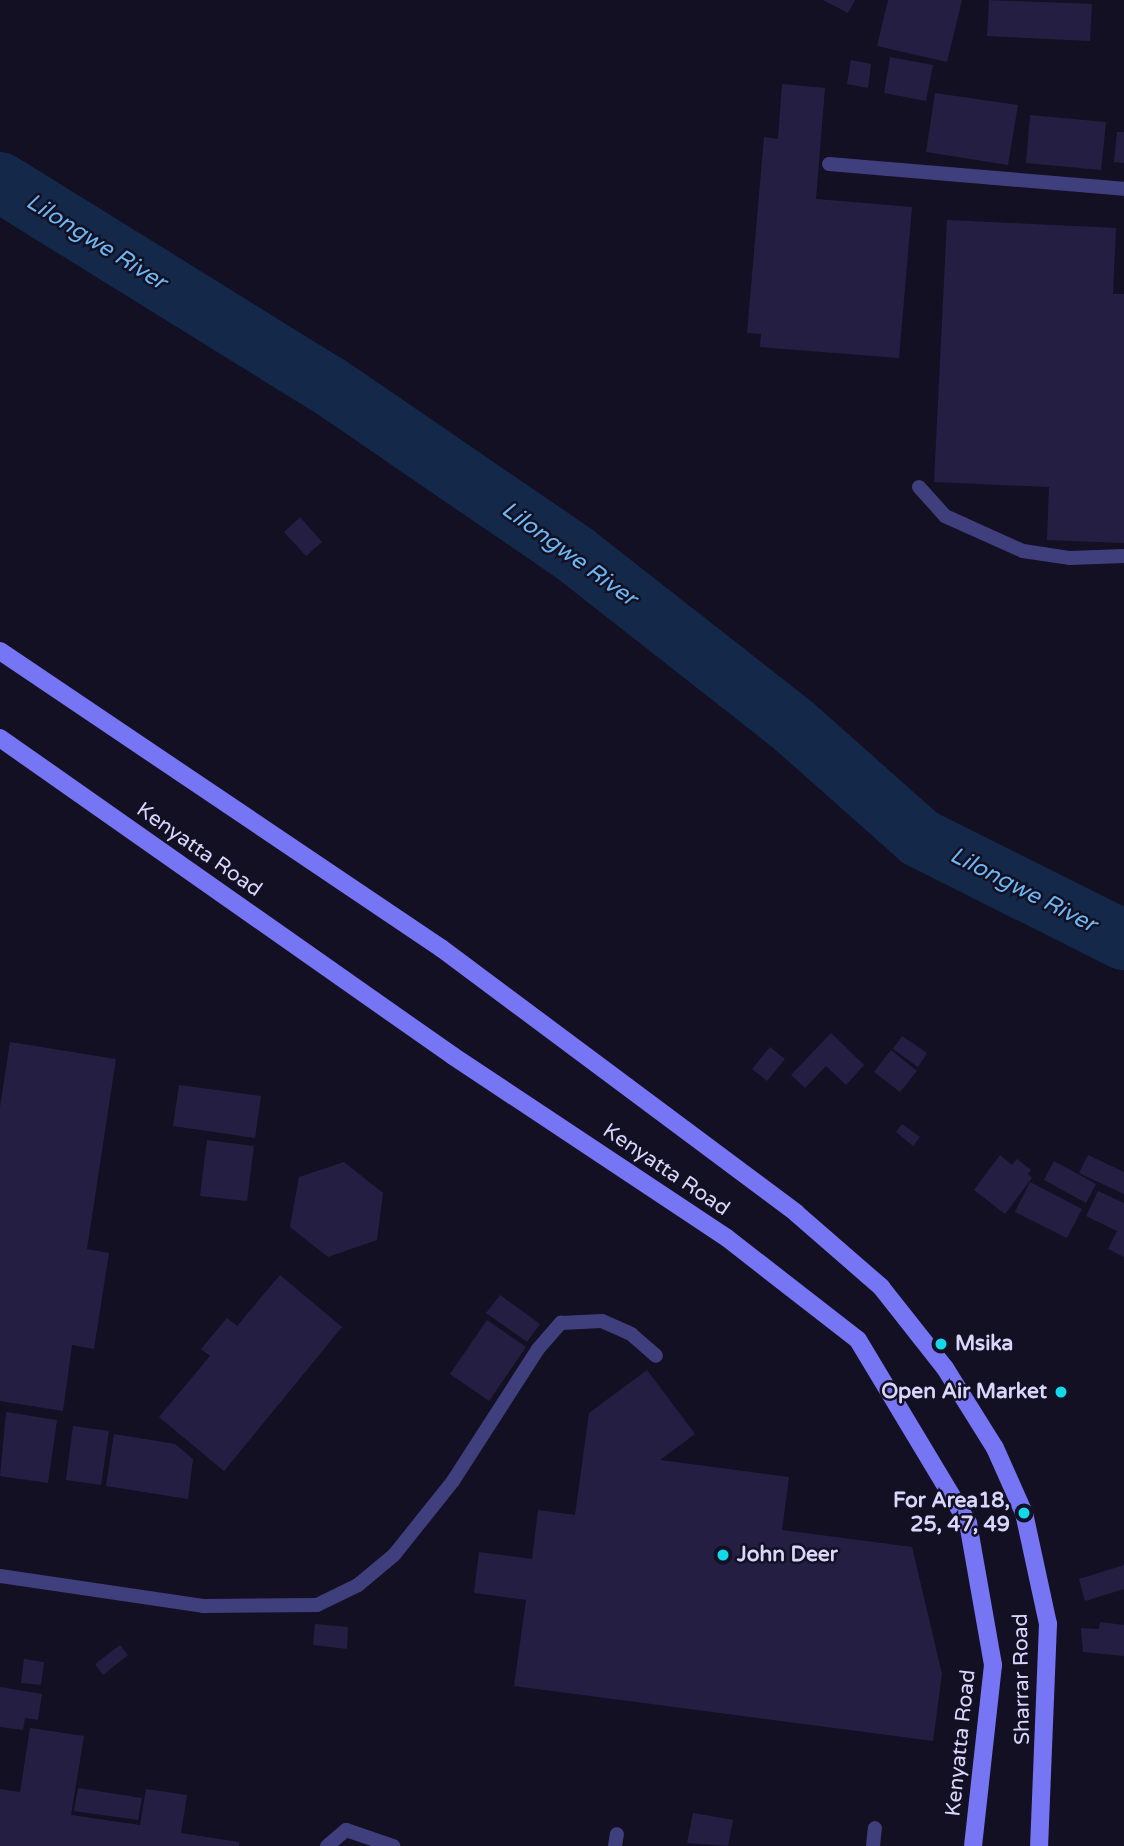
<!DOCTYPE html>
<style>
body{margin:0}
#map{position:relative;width:1124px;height:1846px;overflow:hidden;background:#131023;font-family:"Varela Round",sans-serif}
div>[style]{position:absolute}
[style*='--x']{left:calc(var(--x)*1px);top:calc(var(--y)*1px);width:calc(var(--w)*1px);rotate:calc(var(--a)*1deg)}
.river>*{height:60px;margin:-30px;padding:0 30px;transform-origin:30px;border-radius:30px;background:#142949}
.building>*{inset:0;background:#251e43}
.service>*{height:14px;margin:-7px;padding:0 7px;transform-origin:7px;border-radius:7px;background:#403f7e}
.secondary>*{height:18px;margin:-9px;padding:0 9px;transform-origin:9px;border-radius:9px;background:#7675f4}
.dots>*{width:19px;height:19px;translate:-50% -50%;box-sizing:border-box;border:4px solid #131023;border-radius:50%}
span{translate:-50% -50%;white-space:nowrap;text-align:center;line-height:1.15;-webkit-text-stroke:5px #131023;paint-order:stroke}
.street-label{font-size:21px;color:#d9d6fc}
.poi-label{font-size:21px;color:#d9d6fc;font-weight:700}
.left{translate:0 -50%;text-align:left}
.right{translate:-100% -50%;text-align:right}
.water-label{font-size:23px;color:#6cb7f3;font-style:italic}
</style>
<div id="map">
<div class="river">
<i style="--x:0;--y:182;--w:386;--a:31.8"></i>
<i style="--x:328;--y:385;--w:301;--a:34.4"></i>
<i style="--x:576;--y:555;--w:278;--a:38.1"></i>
<i style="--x:795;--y:727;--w:167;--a:41.6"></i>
<i style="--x:920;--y:838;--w:228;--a:26.6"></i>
</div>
<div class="building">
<i style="clip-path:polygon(823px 0,855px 0,848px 13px)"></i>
<i style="clip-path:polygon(888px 0,962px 0,947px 62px,877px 46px)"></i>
<i style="clip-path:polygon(989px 0,1092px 4px,1090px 41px,987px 36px)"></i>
<i style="clip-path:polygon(890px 57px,933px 65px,926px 101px,884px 93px)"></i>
<i style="clip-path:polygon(851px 60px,871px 64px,868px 88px,847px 84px)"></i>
<i style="clip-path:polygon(782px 84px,825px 88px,816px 199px,912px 207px,899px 358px,760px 347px,761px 334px,747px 333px,764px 137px,778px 139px)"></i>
<i style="clip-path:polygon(935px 93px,1018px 105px,1008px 165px,926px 152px)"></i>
<i style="clip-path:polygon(1030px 115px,1106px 122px,1101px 170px,1026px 163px)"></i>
<i style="clip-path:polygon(1117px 132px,1124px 132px,1124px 163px,1114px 162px)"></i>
<i style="clip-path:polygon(947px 220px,1116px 228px,1113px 294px,1124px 294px,1124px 543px,1047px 540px,1049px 487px,934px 482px)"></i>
<i style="clip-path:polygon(300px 517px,322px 542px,306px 556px,284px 532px)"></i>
<i style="clip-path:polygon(831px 1033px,864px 1065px,846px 1085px,826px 1066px,805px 1088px,791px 1075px)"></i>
<i style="clip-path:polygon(902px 1036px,927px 1053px,918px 1067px,893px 1049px)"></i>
<i style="clip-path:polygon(10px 1042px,116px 1059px,87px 1249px,109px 1253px,94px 1349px,72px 1345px,63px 1411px,0 1401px,0 1107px)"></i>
<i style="clip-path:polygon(770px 1047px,785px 1059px,767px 1081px,752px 1069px)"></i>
<i style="clip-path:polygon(891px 1050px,917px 1071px,900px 1092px,874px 1072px)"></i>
<i style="clip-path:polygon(179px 1085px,261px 1096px,255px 1138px,173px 1126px)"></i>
<i style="clip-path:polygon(902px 1124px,920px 1137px,913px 1146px,896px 1132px)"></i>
<i style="clip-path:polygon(207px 1140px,254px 1146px,247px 1201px,200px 1196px)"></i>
<i style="clip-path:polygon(1000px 1155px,1012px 1165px,1017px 1159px,1031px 1170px,1028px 1174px,1032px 1178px,1005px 1214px,974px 1190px)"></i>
<i style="clip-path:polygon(1088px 1155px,1124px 1172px,1124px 1194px,1079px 1173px)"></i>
<i style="clip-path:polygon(1054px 1161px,1096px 1184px,1086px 1203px,1044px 1180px)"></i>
<i style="clip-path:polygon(344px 1162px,383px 1193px,377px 1240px,328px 1257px,290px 1227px,299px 1177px)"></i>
<i style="clip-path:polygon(1030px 1182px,1082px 1209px,1067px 1238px,1015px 1212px)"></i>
<i style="clip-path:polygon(1098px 1191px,1124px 1203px,1124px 1257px,1108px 1249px,1117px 1231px,1086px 1216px)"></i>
<i style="clip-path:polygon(280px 1275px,342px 1327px,224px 1471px,159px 1417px,210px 1356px,201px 1349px,227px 1318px,237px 1326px)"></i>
<i style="clip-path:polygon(500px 1295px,540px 1324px,527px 1342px,486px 1313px)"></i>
<i style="clip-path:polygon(487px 1320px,526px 1347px,489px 1401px,450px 1374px)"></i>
<i style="clip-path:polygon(647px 1370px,695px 1434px,660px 1460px,789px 1477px,782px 1530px,912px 1547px,942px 1674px,933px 1741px,514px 1686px,526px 1600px,474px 1593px,479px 1552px,532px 1559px,538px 1510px,575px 1515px,589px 1413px)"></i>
<i style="clip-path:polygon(6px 1412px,57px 1420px,48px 1483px,0 1476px)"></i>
<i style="clip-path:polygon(73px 1426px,109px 1431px,101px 1485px,66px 1480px)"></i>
<i style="clip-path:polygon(114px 1434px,175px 1444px,193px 1459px,188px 1499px,106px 1486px)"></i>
<i style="clip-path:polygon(1124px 1565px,1124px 1589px,1085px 1601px,1079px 1579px)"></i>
<i style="clip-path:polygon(1100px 1622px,1124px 1625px,1124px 1656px,1083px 1652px,1081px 1628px,1099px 1629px)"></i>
<i style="clip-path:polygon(315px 1624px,348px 1627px,347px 1649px,313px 1645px)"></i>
<i style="clip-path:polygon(120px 1645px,128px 1655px,103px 1675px,95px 1664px)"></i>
<i style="clip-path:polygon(24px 1659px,44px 1662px,41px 1685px,21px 1683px)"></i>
<i style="clip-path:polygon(0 1687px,42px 1694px,38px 1720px,25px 1718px,23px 1730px,0 1727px)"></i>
<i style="clip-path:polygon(30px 1728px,84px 1736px,71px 1815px,140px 1825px,146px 1789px,187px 1795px,181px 1833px,239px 1842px,239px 1846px,0 1846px,0 1789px,20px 1792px)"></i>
<i style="clip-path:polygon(78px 1788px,142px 1798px,138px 1820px,74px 1811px)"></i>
<i style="clip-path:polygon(693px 1813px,733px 1820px,728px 1846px,687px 1843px)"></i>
</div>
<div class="service">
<i style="--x:829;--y:164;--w:296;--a:4.8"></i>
<i style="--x:919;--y:487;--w:39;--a:48"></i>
<i style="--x:945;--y:516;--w:85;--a:24.2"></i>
<i style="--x:1023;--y:551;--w:48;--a:8.5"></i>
<i style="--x:1070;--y:558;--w:54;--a:-2.1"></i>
<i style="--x:0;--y:1576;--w:205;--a:8.4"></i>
<i style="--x:203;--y:1606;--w:114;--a:-0.5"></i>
<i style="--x:317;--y:1605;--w:46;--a:-26"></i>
<i style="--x:358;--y:1585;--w:47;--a:-39.8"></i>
<i style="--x:394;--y:1555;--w:95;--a:-51.4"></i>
<i style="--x:453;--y:1481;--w:157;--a:-57.2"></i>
<i style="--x:538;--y:1349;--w:35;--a:-49"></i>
<i style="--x:561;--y:1323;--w:41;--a:-2.8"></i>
<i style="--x:602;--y:1321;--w:32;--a:24"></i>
<i style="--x:631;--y:1334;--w:33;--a:41"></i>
<i style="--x:327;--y:1846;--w:25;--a:-40"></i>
<i style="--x:346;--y:1830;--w:50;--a:18.8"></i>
<i style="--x:615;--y:1846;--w:12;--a:-81"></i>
<i style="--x:873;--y:1846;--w:18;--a:-84"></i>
</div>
<div class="secondary">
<i style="--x:0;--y:651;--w:532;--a:33.96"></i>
<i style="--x:441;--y:948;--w:443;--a:36.7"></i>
<i style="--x:796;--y:1213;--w:113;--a:41"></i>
<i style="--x:881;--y:1287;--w:103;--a:51.7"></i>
<i style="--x:945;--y:1368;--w:94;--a:58"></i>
<i style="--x:995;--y:1448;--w:71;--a:66"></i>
<i style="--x:1024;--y:1513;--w:114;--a:77.8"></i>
<i style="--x:1048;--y:1624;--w:222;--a:92.3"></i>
<i style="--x:0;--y:738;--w:553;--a:35.07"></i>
<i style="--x:453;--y:1056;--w:329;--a:33.6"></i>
<i style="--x:727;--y:1238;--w:166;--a:37.9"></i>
<i style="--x:858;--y:1340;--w:214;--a:59"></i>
<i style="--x:968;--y:1523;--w:144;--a:80"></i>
<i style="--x:993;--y:1665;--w:182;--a:96.3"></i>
</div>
<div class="dots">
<i style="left:941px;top:1344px;background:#13d8ea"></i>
<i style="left:1061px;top:1392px;background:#13d8ea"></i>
<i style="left:1024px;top:1513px;background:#13d8ea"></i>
<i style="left:723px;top:1555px;background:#13d8ea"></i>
</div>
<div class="street-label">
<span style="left:199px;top:850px;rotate:35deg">Kenyatta Road</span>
<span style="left:666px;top:1170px;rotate:34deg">Kenyatta Road</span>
<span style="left:1022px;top:1679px;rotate:-91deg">Sharrar Road</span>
<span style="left:961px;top:1743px;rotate:-84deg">Kenyatta Road</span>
</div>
<div class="poi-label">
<span class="left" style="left:955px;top:1344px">Msika</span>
<span class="right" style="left:1047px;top:1392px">Open Air Market</span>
<span class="right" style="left:1010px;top:1513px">For Area18,<br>25, 47, 49</span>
<span class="left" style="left:737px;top:1555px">John Deer</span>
</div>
<div class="water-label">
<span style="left:96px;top:242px;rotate:32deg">Lilongwe River</span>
<span style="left:569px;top:554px;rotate:36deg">Lilongwe River</span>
<span style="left:1023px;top:890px;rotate:27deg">Lilongwe River</span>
</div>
</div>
